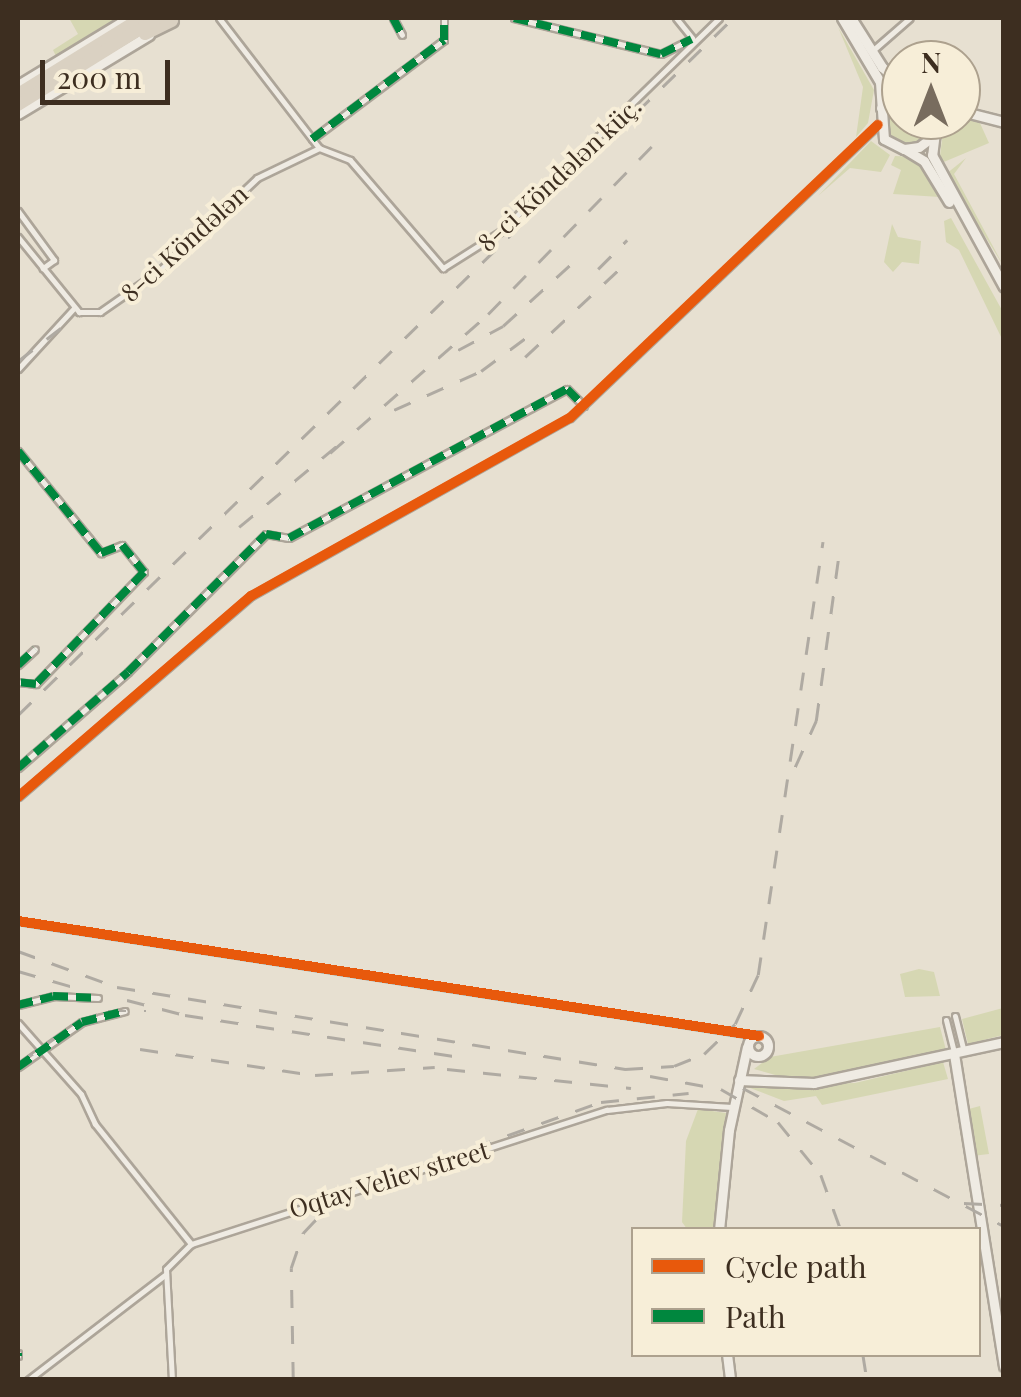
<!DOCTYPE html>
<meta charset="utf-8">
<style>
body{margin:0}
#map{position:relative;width:1021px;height:1397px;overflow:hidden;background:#e7e0d1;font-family:"Playfair Display",serif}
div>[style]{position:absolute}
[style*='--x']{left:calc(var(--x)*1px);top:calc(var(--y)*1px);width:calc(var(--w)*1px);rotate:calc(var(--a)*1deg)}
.green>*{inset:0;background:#d6d7b3}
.roads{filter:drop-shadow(2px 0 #ada599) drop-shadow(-2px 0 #ada599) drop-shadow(0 2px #ada599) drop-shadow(0 -2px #ada599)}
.street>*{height:5px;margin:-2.5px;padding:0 2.5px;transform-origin:2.5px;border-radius:2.5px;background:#efebe3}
.secondary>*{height:9px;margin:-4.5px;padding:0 4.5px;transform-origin:4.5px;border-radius:4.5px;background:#efebe3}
.secondary>.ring{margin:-4.5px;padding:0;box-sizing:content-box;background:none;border:9px solid #efebe3;border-radius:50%}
.highway>*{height:12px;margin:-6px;padding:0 6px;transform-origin:6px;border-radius:6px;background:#dad1c2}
.rail>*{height:2.5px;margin-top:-1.25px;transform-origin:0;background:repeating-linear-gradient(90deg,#afaaa2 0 18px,transparent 0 36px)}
.quiet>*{height:8px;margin-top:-4px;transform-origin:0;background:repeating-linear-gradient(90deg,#00873e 0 15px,transparent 0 23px)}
.cycleway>*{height:10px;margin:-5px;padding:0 5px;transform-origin:5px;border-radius:5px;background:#e8590c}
span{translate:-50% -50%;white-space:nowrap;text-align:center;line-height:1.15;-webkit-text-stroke:8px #f7eed8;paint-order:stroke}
.street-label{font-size:25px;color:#3d2e20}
.frame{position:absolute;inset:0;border:20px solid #3d2e20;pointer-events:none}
.legend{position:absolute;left:631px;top:1227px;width:350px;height:130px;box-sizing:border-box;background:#f7eed8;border:2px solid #ada18e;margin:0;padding:12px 18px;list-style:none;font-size:30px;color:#3d2e20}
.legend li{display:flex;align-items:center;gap:20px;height:50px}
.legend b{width:50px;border:2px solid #ada18e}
.north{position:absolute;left:881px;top:40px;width:100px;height:100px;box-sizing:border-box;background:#f7eed8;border:2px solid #ada18e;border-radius:50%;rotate:0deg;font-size:28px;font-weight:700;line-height:40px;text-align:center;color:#3d2e20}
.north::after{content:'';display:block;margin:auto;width:35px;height:45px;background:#786c5e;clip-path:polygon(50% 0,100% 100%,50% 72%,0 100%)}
.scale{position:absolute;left:40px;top:60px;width:130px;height:45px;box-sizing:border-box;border:5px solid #3d2e20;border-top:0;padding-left:12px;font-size:30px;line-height:35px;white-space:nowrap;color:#3d2e20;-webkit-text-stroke:8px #f7eed8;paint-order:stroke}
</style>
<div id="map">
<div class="green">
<i style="clip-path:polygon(69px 18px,121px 18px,56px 56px,53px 50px,78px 34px)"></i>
<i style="clip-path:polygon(838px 27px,874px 90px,868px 123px,856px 137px,863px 87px)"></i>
<i style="clip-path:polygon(901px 97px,901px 120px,932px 120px,926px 137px,911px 145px,888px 137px,885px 108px)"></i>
<i style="clip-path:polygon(961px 118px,979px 121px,989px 143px,939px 164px,944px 124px)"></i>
<i style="clip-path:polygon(871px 141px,890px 155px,881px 172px,850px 168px,818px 196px)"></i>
<i style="clip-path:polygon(895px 156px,917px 157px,940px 197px,893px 194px,901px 170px,891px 165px)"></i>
<i style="clip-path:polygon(966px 158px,954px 174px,1003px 265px,946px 174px)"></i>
<i style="clip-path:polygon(951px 218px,1003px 312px,1003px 341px,959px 250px,946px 242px,944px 221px)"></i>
<i style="clip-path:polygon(892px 224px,898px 237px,921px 241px,919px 264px,902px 262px,893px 272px,884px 262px)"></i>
<i style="clip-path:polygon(919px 969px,934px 972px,940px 996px,905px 997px,900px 974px)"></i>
<i style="clip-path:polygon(1003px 1008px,1003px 1035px,968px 1044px,962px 1019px)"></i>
<i style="clip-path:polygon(940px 1027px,946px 1050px,800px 1082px,754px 1069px,770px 1057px)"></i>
<i style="clip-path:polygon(943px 1062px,948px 1079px,822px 1105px,816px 1096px,784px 1101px,745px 1086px,855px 1083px)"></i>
<i style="clip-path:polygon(980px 1106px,989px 1154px,972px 1156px,965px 1110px)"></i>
<i style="clip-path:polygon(698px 1109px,726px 1113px,716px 1229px,687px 1229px,682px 1222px,686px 1141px)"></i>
</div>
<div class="roads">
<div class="street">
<i style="--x:219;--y:18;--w:164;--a:52.4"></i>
<i style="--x:319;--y:148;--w:33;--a:21"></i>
<i style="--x:350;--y:160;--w:143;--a:49.3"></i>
<i style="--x:443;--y:268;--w:67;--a:-32.3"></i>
<i style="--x:500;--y:232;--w:306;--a:-44.3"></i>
<i style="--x:393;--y:18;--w:19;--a:62"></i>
<i style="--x:514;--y:18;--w:151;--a:13.8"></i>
<i style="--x:661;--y:54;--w:34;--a:-26"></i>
<i style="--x:676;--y:18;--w:26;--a:51"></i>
<i style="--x:872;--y:51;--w:50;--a:-41"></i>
<i style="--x:312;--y:139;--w:165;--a:-36.9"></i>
<i style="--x:444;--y:40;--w:22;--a:-90"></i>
<i style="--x:18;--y:211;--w:61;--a:53.7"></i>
<i style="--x:54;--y:260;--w:14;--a:144"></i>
<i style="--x:18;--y:237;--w:97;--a:50.9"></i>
<i style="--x:79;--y:312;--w:21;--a:0"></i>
<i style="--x:100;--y:312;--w:72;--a:-34.8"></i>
<i style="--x:159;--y:271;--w:135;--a:-43.5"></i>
<i style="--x:257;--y:178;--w:69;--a:-25.8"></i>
<i style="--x:18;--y:369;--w:83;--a:-47.4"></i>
<i style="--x:18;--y:451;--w:132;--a:50.9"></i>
<i style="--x:101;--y:553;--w:22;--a:-21"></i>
<i style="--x:122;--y:545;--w:35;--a:51"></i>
<i style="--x:144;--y:572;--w:156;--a:134"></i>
<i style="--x:36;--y:684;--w:18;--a:-174"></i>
<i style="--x:18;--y:665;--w:23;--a:-43"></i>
<i style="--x:18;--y:768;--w:146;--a:-41.1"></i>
<i style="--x:128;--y:672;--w:195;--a:-45"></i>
<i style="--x:266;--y:534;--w:23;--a:10"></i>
<i style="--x:289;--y:538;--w:315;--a:-28.2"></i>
<i style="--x:567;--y:389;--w:24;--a:45"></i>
<i style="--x:18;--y:797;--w:308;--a:-40.8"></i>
<i style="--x:251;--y:596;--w:365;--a:-29.2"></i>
<i style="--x:570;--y:418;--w:425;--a:-43.6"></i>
<i style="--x:18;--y:921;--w:750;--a:8.82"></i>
<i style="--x:18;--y:1005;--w:36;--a:-14"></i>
<i style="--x:53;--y:996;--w:45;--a:2.5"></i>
<i style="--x:955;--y:1016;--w:34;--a:76"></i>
<i style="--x:946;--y:1020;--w:32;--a:76"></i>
<i style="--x:18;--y:1023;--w:95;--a:48.4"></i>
<i style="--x:81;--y:1094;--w:33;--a:65"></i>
<i style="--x:95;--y:1124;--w:154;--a:51.3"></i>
<i style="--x:18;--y:1067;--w:78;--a:-35.1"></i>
<i style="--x:82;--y:1022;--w:44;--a:-14.3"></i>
<i style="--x:18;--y:1353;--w:3;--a:90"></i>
<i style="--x:28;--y:1380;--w:174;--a:-37.5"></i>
<i style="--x:172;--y:1380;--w:111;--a:-93.1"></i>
<i style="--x:166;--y:1269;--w:35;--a:-45"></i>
<i style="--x:191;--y:1244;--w:437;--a:-17.9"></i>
<i style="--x:607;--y:1110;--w:60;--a:-6.7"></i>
<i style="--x:667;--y:1103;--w:65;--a:3.5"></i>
</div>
<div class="secondary">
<i style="--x:842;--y:18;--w:74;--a:59.3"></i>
<i style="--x:880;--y:82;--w:57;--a:86"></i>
<i style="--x:884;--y:139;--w:22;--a:27"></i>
<i style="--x:904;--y:149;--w:15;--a:-8"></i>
<i style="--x:919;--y:147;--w:15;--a:-37"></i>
<i style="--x:931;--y:138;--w:19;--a:-72"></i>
<i style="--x:851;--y:18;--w:58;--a:57.7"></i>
<i style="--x:882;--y:67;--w:25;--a:42"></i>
<i style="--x:18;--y:85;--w:129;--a:-31.3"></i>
<i style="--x:881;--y:108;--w:26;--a:-39"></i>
<i style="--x:961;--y:111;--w:44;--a:14.3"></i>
<i style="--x:18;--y:114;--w:153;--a:-31.1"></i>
<i style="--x:947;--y:120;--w:17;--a:135"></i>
<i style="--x:935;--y:132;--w:23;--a:97"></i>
<i style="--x:932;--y:155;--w:150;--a:61.4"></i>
<i style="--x:906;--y:150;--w:21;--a:31"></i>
<i style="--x:924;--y:161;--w:48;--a:58.6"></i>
<i class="ring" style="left:748px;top:1036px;width:11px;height:11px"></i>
<i style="--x:954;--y:1054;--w:316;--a:80.9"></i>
<i style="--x:739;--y:1080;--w:75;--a:2.3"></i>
<i style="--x:814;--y:1083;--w:194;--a:-12.2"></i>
<i style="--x:719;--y:1230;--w:100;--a:-84.3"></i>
<i style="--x:729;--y:1130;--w:85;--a:-77.8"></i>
<i style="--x:727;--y:1354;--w:26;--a:83"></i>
</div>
<div class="highway">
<i style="--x:145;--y:34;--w:30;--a:-26"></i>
<i style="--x:18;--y:94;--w:145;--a:-31.7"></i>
<i style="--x:18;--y:105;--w:165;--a:-31.9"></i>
</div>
</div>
<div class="rail">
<i style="--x:598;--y:269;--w:41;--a:-45"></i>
<i style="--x:458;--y:350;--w:51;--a:-28.1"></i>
<i style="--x:503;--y:326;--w:104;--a:-42.3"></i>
<i style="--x:525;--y:357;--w:142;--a:-43"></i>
<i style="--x:18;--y:361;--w:56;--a:-37.7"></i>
<i style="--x:394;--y:410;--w:95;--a:-24.1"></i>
<i style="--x:481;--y:371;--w:62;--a:-36.5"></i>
<i style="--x:330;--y:453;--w:210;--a:-41.3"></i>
<i style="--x:488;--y:314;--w:249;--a:-45.7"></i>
<i style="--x:239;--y:527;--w:130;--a:-39.7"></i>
<i style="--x:18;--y:715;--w:999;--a:-44.27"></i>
<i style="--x:795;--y:767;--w:51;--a:-65.5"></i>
<i style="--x:816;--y:721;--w:170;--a:-82.2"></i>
<i style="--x:18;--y:951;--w:105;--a:20"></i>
<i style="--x:117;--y:987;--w:515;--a:9.17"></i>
<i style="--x:625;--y:1069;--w:49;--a:-3.5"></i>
<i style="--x:674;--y:1066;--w:32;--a:-22"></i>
<i style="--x:704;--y:1054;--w:43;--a:-44.1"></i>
<i style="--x:735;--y:1024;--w:54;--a:-64.9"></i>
<i style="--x:758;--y:975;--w:438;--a:-81.5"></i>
<i style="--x:18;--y:971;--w:61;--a:16.1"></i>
<i style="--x:127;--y:1000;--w:60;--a:14.5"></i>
<i style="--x:185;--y:1015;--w:285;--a:8.7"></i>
<i style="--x:140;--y:1049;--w:177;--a:8.5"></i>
<i style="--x:315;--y:1075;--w:120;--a:-3.8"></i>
<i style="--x:18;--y:1064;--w:76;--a:-35.4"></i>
<i style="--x:80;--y:1020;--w:29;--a:-18"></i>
<i style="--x:108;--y:1011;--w:38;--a:0"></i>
<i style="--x:447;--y:1069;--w:185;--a:5.9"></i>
<i style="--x:650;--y:1076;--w:72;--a:10.4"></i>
<i style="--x:721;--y:1089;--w:66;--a:30.1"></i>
<i style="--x:778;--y:1122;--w:68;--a:50.9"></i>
<i style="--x:821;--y:1175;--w:59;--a:70"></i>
<i style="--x:743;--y:1088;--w:295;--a:27.9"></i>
<i style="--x:964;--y:1203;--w:40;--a:2.9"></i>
<i style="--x:863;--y:1354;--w:26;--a:81"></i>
<i style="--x:293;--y:1380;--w:112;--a:-91"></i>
<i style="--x:291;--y:1268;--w:37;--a:-71"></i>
<i style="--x:303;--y:1233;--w:51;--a:-46.6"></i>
<i style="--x:338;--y:1196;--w:279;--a:-19.7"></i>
<i style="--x:601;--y:1102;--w:88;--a:-5.8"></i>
</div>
<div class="quiet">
<i style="--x:393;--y:18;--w:19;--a:62"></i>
<i style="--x:514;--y:18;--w:151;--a:13.8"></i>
<i style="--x:661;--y:54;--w:34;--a:-26"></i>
<i style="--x:312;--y:139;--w:165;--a:-36.9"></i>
<i style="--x:444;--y:40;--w:22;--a:-90"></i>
<i style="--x:18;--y:451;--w:132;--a:50.9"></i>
<i style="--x:101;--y:553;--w:22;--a:-21"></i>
<i style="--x:122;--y:545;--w:35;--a:51"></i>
<i style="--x:144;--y:572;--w:156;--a:134"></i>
<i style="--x:36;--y:684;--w:18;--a:-174"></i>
<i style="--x:18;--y:665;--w:23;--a:-43"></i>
<i style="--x:18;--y:768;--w:146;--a:-41.1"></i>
<i style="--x:128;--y:672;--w:195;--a:-45"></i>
<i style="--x:266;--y:534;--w:23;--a:10"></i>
<i style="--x:289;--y:538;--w:315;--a:-28.2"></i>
<i style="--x:567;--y:389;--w:24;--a:45"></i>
<i style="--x:18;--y:1005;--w:36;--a:-14"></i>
<i style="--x:53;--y:996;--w:45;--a:2.5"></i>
<i style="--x:18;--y:1067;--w:78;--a:-35.1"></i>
<i style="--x:82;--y:1022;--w:44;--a:-14.3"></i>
<i style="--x:18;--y:1353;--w:3;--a:90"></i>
</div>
<div class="cycleway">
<i style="--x:18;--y:797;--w:308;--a:-40.8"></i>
<i style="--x:251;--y:596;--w:365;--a:-29.2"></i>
<i style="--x:570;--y:418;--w:425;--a:-43.6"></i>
<i style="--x:18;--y:921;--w:750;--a:8.82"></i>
</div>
<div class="street-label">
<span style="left:559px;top:174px;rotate:-43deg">8-ci Köndələn küç.</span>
<span style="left:184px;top:243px;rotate:-42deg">8-ci Köndələn</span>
<span style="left:389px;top:1179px;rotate:-17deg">Oqtay Veliev street</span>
</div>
<div class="frame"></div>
<ul class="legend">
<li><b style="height:12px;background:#e8590c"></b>Cycle path</li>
<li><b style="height:12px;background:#00873e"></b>Path</li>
</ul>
<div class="north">N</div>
<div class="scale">200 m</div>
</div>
